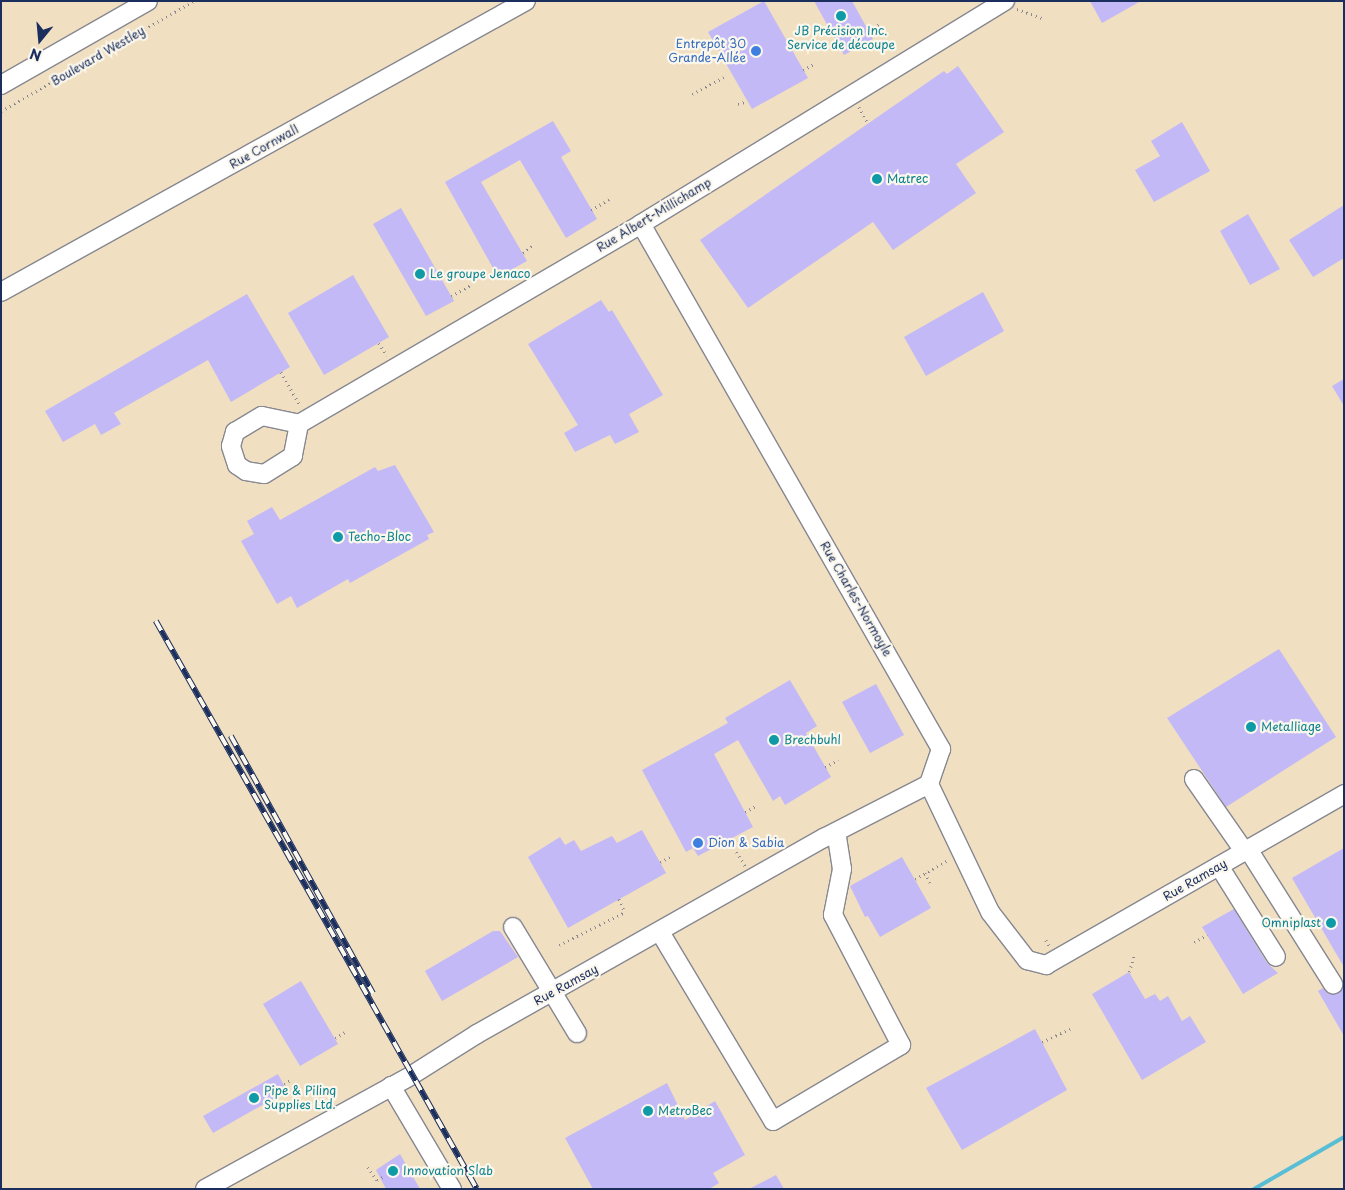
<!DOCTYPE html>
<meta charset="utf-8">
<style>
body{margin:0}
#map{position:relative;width:1345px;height:1190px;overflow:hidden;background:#f1dfc1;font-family:"Playpen Sans",sans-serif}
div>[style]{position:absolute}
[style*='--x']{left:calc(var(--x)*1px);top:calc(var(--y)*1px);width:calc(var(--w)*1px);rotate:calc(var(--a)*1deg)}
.stream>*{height:4px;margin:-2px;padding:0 2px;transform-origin:2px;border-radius:2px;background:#58bed5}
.building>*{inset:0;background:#c3b9f6}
.path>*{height:2.5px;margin-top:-1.25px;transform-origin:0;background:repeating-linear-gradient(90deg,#868790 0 1px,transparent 0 5px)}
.roads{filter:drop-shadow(1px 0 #868790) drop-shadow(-1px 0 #868790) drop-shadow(0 1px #868790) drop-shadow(0 -1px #868790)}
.minor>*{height:18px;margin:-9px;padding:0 9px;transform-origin:9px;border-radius:9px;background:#fff}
.rail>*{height:5.5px;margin-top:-2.75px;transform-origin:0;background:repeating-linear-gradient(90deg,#fbf7ec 0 11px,#1b2f5e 0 22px);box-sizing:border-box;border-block:1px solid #1b2f5e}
.dots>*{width:14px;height:14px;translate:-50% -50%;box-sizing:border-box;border:2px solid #fbf7ec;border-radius:50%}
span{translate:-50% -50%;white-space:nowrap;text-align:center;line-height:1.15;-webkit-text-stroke:4.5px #fbf7ec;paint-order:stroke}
.culture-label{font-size:12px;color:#0d838f}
.left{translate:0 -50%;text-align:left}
.right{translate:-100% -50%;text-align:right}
.shop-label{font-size:12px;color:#366cbe}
.street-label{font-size:12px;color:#1b2f5e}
.frame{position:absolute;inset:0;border:2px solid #1b2f5e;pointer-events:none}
.north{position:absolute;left:15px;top:15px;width:50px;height:50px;-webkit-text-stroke:4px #fbf7ec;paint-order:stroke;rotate:197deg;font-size:14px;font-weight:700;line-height:20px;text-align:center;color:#1b2f5e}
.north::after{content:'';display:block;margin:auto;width:18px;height:22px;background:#1b2f5e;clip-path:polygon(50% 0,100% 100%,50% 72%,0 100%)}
</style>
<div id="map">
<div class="stream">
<i style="--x:1254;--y:1189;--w:104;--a:-30"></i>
</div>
<div class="building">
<i style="clip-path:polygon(764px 1px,808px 78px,752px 109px,708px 32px)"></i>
<i style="clip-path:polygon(814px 1px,852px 1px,873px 39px,844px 55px)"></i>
<i style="clip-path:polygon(1090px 1px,1141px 1px,1102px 23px)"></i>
<i style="clip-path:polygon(958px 66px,1004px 132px,956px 164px,976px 193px,893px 250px,873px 222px,748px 308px,700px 240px,944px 71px,947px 74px)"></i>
<i style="clip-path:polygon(553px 121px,571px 151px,561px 157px,597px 219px,566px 238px,520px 160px,481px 182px,527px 261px,498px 277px,445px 182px)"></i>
<i style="clip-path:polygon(1182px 122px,1210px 171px,1154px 202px,1135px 170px,1160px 156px,1151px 141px)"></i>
<i style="clip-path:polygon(1344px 205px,1344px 258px,1313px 277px,1289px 240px)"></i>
<i style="clip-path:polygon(401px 208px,454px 301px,426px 316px,373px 224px)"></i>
<i style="clip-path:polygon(1248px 214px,1280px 269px,1250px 285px,1220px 231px)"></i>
<i style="clip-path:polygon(353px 275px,389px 337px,324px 375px,288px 313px)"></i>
<i style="clip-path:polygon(983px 292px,1004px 331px,926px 376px,904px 337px)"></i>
<i style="clip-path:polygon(247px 294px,290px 367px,231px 402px,208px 360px,114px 413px,121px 424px,101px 435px,95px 424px,63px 442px,45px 411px)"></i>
<i style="clip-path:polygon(601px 300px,609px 312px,612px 310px,663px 395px,629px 414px,639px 432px,615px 444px,610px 435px,575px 452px,564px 433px,578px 425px,528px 344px)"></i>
<i style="clip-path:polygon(1344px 379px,1344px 406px,1332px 386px)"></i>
<i style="clip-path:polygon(395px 465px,434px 532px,427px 535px,429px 539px,350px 583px,348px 579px,297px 608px,291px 596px,277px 604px,241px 541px,254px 534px,247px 521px,272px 507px,280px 520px,375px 467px,378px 471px)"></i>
<i style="clip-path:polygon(1279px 649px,1336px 737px,1226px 807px,1167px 718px)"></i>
<i style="clip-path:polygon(790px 680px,817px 726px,806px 733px,831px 777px,785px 805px,780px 796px,773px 801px,738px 740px,714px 754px,753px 827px,698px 856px,693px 848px,686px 852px,642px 770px,728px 723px,725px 718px)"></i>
<i style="clip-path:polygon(876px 684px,904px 735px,870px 753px,842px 702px)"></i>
<i style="clip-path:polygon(642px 830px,666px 873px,568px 928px,528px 857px,560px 837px,565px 845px,574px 840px,581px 851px,612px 836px,617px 843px)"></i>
<i style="clip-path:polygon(1344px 848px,1344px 967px,1292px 878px)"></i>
<i style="clip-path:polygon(902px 857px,931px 908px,880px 937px,868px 916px,865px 917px,850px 886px)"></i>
<i style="clip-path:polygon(1234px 909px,1267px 963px,1278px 973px,1243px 994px,1202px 927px)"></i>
<i style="clip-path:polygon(493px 931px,500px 931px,518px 957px,442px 1001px,425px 971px)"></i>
<i style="clip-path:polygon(1129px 972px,1145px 999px,1155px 994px,1160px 1001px,1168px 996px,1182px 1021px,1190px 1016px,1206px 1042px,1142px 1080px,1092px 994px)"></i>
<i style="clip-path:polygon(1344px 978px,1344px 1036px,1318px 991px,1323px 988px,1328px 994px,1338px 993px)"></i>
<i style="clip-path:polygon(301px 981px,338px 1044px,300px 1066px,263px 1004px)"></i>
<i style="clip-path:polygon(1035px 1029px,1067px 1090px,962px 1150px,926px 1088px)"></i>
<i style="clip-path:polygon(278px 1074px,287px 1091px,213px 1133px,203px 1116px)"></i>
<i style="clip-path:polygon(667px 1083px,685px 1120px,715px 1101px,745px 1155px,713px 1173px,719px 1183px,709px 1189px,593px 1189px,565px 1138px)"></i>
<i style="clip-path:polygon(400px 1154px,420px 1189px,386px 1189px,376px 1170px)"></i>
<i style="clip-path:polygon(776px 1175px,784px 1189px,749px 1189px)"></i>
</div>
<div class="path">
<i style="--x:1017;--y:9;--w:29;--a:20"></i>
<i style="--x:869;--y:30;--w:14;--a:-30"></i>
<i style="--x:803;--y:70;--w:13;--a:-29"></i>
<i style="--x:692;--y:94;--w:36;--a:-28"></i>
<i style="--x:738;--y:104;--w:9;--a:-18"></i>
<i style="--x:859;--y:107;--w:18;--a:61"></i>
<i style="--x:1;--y:111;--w:222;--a:-29.7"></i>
<i style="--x:591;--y:210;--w:21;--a:-31"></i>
<i style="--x:523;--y:253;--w:11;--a:-38"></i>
<i style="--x:451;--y:296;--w:23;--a:-29"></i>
<i style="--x:379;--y:343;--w:15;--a:58"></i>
<i style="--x:281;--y:372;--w:39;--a:60"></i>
<i style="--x:825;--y:767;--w:15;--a:-28"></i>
<i style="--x:745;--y:812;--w:13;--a:-29"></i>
<i style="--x:729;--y:839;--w:33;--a:59"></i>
<i style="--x:660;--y:862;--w:11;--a:-27"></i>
<i style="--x:925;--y:873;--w:11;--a:63"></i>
<i style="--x:915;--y:879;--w:39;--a:-30"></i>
<i style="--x:619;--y:899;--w:14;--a:65"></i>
<i style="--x:1046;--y:940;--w:8;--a:60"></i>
<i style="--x:1194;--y:942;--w:15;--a:-28"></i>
<i style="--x:559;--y:945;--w:74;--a:-26.6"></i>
<i style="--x:1129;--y:972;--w:17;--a:-73"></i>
<i style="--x:335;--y:1038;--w:12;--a:-31"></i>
<i style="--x:1042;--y:1042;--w:31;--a:-25"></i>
<i style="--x:284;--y:1084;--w:9;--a:-32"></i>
<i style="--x:368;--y:1167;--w:16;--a:55"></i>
<i style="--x:377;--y:1180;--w:6;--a:-31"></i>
</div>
<div class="roads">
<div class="minor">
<i style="--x:1;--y:85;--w:169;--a:-29.7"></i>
<i style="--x:641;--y:224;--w:605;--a:60.26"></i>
<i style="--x:941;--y:749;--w:37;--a:109"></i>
<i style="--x:929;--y:784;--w:142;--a:64.5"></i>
<i style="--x:990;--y:912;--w:61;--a:52.4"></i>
<i style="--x:1027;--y:960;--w:20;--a:15"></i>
<i style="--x:1046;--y:965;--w:344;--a:-29.8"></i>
<i style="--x:1;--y:292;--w:600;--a:-29"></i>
<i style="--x:299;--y:424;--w:33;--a:101"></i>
<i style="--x:293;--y:456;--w:34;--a:148"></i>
<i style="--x:264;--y:474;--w:18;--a:-171"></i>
<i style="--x:246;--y:471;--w:11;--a:-146"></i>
<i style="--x:237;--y:465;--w:20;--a:-108"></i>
<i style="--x:231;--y:446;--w:15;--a:-74"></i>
<i style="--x:235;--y:432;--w:31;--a:-31"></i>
<i style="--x:262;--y:416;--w:38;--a:12"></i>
<i style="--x:299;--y:424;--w:396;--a:-30.3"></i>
<i style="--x:641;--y:224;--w:427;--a:-31.5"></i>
<i style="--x:1194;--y:779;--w:88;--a:55.2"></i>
<i style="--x:1248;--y:849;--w:160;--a:57.8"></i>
<i style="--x:1219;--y:866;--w:107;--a:57.9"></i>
<i style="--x:513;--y:927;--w:124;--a:58.9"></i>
<i style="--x:660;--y:932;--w:220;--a:59.1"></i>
<i style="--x:773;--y:1121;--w:149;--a:-30.7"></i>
<i style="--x:901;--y:1045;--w:147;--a:-117.6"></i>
<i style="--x:833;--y:915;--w:47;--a:-78.9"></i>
<i style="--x:842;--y:869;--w:37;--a:-99"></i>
<i style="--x:391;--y:1086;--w:120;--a:59.4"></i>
<i style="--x:205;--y:1189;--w:236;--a:-28.8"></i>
<i style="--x:412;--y:1075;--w:77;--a:-32.2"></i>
<i style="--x:477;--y:1034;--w:399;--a:-29.5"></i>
<i style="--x:824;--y:838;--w:118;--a:-27.2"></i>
</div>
</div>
<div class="rail">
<i style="--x:156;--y:621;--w:652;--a:60.53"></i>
<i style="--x:231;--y:736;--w:294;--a:61.1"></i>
</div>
<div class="dots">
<i style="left:841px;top:16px;background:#0f9aa8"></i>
<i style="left:756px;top:51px;background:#3f7fe0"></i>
<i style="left:877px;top:179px;background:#0f9aa8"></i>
<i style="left:420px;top:274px;background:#0f9aa8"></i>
<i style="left:338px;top:537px;background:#0f9aa8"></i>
<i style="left:1251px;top:727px;background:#0f9aa8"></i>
<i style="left:774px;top:740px;background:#0f9aa8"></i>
<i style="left:698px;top:843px;background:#3f7fe0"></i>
<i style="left:1331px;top:923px;background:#0f9aa8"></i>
<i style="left:254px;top:1098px;background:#0f9aa8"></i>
<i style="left:648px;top:1111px;background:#0f9aa8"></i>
<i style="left:393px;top:1171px;background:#0f9aa8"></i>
</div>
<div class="culture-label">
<span style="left:841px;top:38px">JB Précision Inc.<br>Service de découpe</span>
<span class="left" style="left:887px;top:179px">Matrec</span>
<span class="left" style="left:430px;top:274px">Le groupe Jenaco</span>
<span class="left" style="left:348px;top:537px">Techo-Bloc</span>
<span class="left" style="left:1261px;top:727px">Metalliage</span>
<span class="left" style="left:784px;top:740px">Brechbuhl</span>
<span class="right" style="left:1321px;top:923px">Omniplast</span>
<span class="left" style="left:264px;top:1098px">Pipe &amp; Piling<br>Supplies Ltd.</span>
<span class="left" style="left:658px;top:1111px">MetroBec</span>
<span class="left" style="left:403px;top:1171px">Innovation Slab</span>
</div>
<div class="shop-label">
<span class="right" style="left:746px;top:51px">Entrepôt 30<br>Grande-Allée</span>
<span class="left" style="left:708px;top:843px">Dion &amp; Sabia</span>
</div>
<div class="street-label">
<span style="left:98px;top:56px;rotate:-30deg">Boulevard Westley</span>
<span style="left:264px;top:147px;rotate:-29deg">Rue Cornwall</span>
<span style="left:654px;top:215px;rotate:-31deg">Rue Albert-Millichamp</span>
<span style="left:856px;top:599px;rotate:60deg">Rue Charles-Normoyle</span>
<span style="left:1195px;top:880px;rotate:-30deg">Rue Ramsay</span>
<span style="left:566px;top:985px;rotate:-29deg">Rue Ramsay</span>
</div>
<div class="frame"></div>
<div class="north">N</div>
</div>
